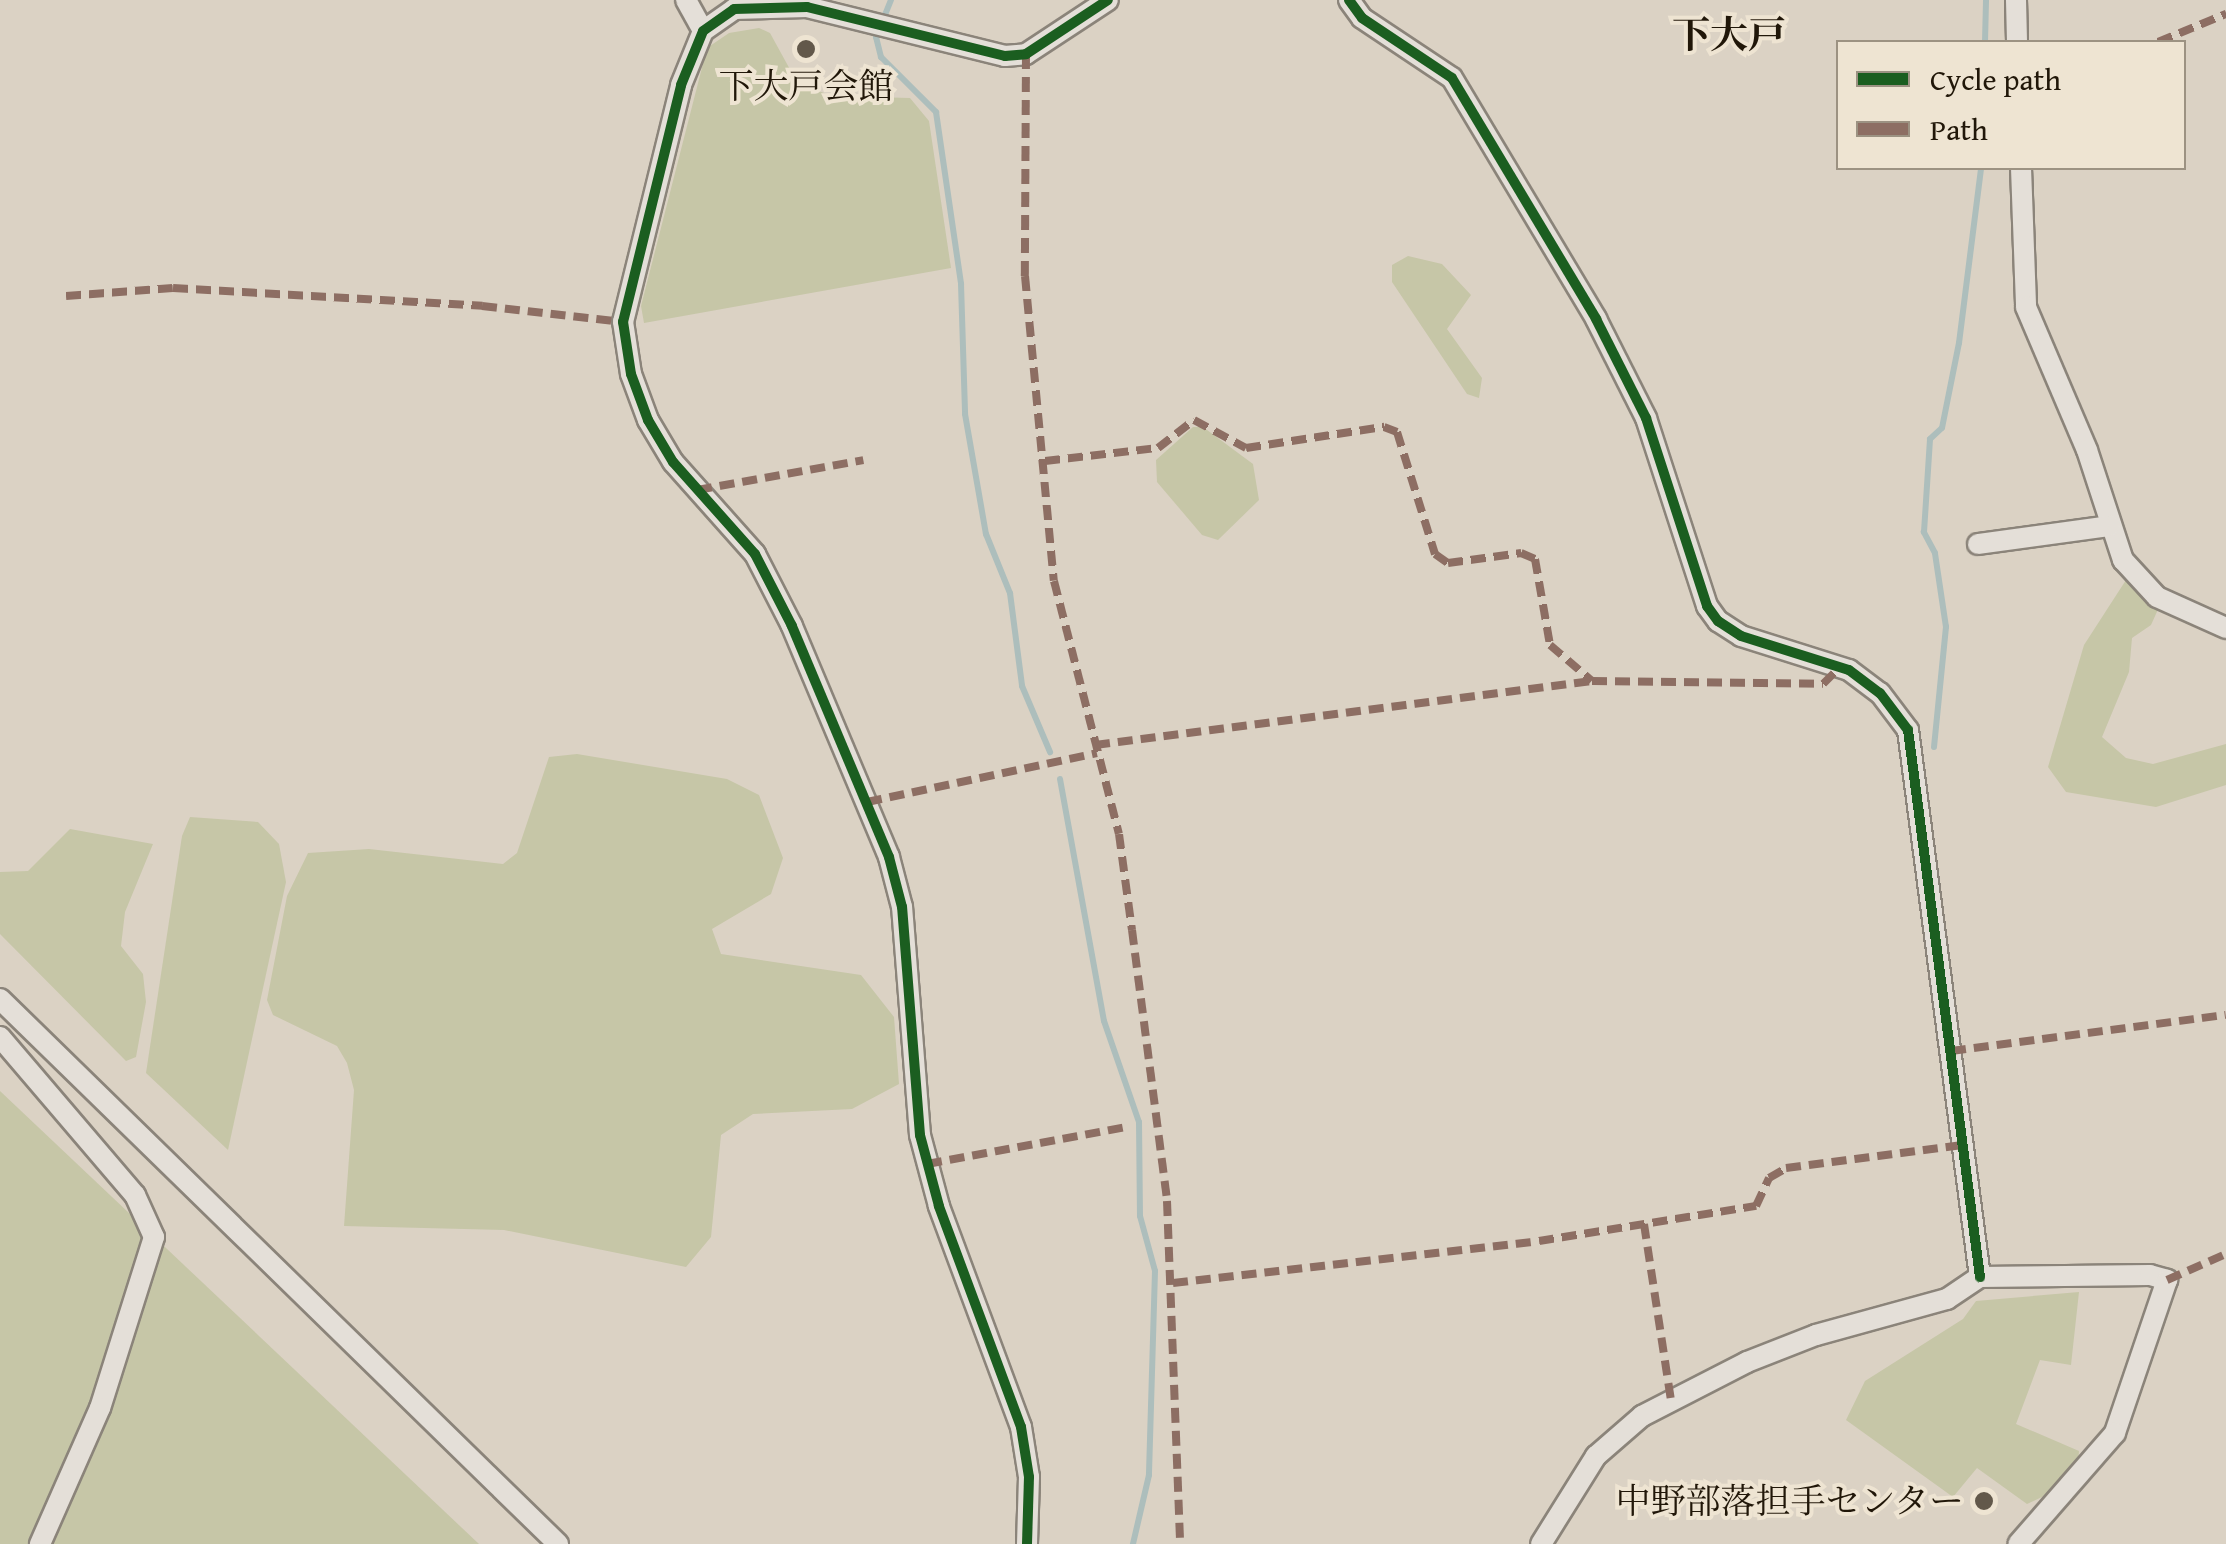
<!DOCTYPE html>
<meta charset="utf-8">
<style>
body{margin:0}
#map{position:relative;width:2226px;height:1544px;overflow:hidden;background:#dbd2c4;font-family:"Gentium Book Plus","Noto Serif JP",serif}
div>[style]{position:absolute}
[style*='--x']{left:calc(var(--x)*1px);top:calc(var(--y)*1px);width:calc(var(--w)*1px);rotate:calc(var(--a)*1deg)}
.green>*{inset:0;background:#c6c6a7}
.stream>*{height:6px;margin:-3px;padding:0 3px;transform-origin:3px;border-radius:3px;background:#adbebc}
.roads{filter:drop-shadow(2px 0 #8b847a) drop-shadow(-2px 0 #8b847a) drop-shadow(0 2px #8b847a) drop-shadow(0 -2px #8b847a)}
.street>*{height:20px;margin:-10px;padding:0 10px;transform-origin:10px;border-radius:10px;background:#e4dfd8}
.quiet>*{height:8px;margin-top:-4px;transform-origin:0;background:repeating-linear-gradient(90deg,#8d6e63 0 15px,transparent 0 23px)}
.cycleway>*{height:10px;margin:-5px;padding:0 5px;transform-origin:5px;border-radius:5px;background:#1b5e20}
.dots>*{width:28px;height:28px;translate:-50% -50%;box-sizing:border-box;border:5px solid #eee4d2;border-radius:50%}
span{translate:-50% -50%;white-space:nowrap;text-align:center;line-height:1.15;-webkit-text-stroke:8px #eee4d2;paint-order:stroke}
.poi-label{font-size:35px;color:#211709}
.right{translate:-100% -50%;text-align:right}
.neighbourhood-label{font-size:38px;color:#211709;font-weight:700}
.legend{position:absolute;left:1836px;top:40px;width:350px;height:130px;box-sizing:border-box;background:#eee4d2;border:2px solid #9c9282;margin:0;padding:12px 18px;list-style:none;font-size:30px;color:#211709}
.legend li{display:flex;align-items:center;gap:20px;height:50px}
.legend b{width:50px;border:2px solid #9c9282}
</style>
<div id="map">
<div class="green">
<i style="clip-path:polygon(759px 28px,770px 33px,798px 84px,833px 96px,910px 98px,929px 121px,951px 268px,644px 323px,641px 306px,707px 48px,729px 33px)"></i>
<i style="clip-path:polygon(1408px 256px,1442px 264px,1471px 295px,1447px 329px,1482px 378px,1479px 398px,1467px 394px,1392px 282px,1392px 265px)"></i>
<i style="clip-path:polygon(1193px 427px,1203px 427px,1253px 464px,1259px 500px,1218px 540px,1202px 535px,1157px 482px,1156px 460px)"></i>
<i style="clip-path:polygon(2126px 580px,2160px 605px,2151px 625px,2132px 638px,2129px 672px,2102px 737px,2126px 758px,2153px 764px,2226px 744px,2226px 785px,2156px 807px,2066px 792px,2048px 767px,2084px 645px)"></i>
<i style="clip-path:polygon(577px 754px,727px 779px,759px 795px,783px 858px,771px 894px,712px 929px,721px 954px,861px 975px,894px 1017px,899px 1084px,852px 1109px,753px 1114px,721px 1135px,711px 1237px,686px 1267px,504px 1230px,344px 1226px,354px 1090px,347px 1063px,337px 1046px,273px 1015px,267px 1000px,287px 896px,308px 853px,369px 849px,503px 864px,517px 853px,549px 757px)"></i>
<i style="clip-path:polygon(190px 817px,258px 822px,279px 844px,286px 882px,228px 1150px,146px 1073px,182px 836px)"></i>
<i style="clip-path:polygon(70px 829px,153px 844px,125px 912px,121px 946px,143px 974px,146px 1002px,136px 1057px,126px 1061px,0 934px,0 872px,28px 871px)"></i>
<i style="clip-path:polygon(0 1091px,479px 1544px,0 1544px)"></i>
<i style="clip-path:polygon(2079px 1292px,2071px 1365px,2040px 1360px,2016px 1424px,2079px 1451px,2078px 1465px,2042px 1497px,2027px 1504px,1977px 1468px,1953px 1497px,1846px 1420px,1865px 1381px,1963px 1319px,1976px 1301px)"></i>
</div>
<div class="stream">
<i style="--x:891;--y:0;--w:40;--a:112"></i>
<i style="--x:876;--y:37;--w:21;--a:76"></i>
<i style="--x:881;--y:57;--w:78;--a:45"></i>
<i style="--x:936;--y:112;--w:174;--a:81.7"></i>
<i style="--x:961;--y:284;--w:130;--a:88.2"></i>
<i style="--x:965;--y:414;--w:122;--a:80.1"></i>
<i style="--x:986;--y:534;--w:64;--a:67.9"></i>
<i style="--x:1010;--y:593;--w:94;--a:82.6"></i>
<i style="--x:1022;--y:686;--w:72;--a:67"></i>
<i style="--x:1985;--y:42;--w:42;--a:-88.6"></i>
<i style="--x:1934;--y:747;--w:121;--a:-84.3"></i>
<i style="--x:1946;--y:627;--w:75;--a:-98.5"></i>
<i style="--x:1935;--y:553;--w:24;--a:-118"></i>
<i style="--x:1924;--y:532;--w:93;--a:-86.3"></i>
<i style="--x:1930;--y:439;--w:16;--a:-43"></i>
<i style="--x:1942;--y:428;--w:87;--a:-78.7"></i>
<i style="--x:1959;--y:343;--w:176;--a:-82.8"></i>
<i style="--x:1060;--y:779;--w:246;--a:79.7"></i>
<i style="--x:1104;--y:1021;--w:107;--a:70.9"></i>
<i style="--x:1139;--y:1122;--w:94;--a:89.4"></i>
<i style="--x:1140;--y:1216;--w:57;--a:74.7"></i>
<i style="--x:1155;--y:1271;--w:204;--a:91.7"></i>
<i style="--x:1149;--y:1475;--w:71;--a:103.1"></i>
</div>
<div class="roads">
<div class="street">
<i style="--x:686;--y:0;--w:35;--a:61"></i>
<i style="--x:1349;--y:0;--w:22;--a:54"></i>
<i style="--x:1362;--y:18;--w:108;--a:33.7"></i>
<i style="--x:1452;--y:78;--w:281;--a:59.1"></i>
<i style="--x:1596;--y:319;--w:111;--a:63.2"></i>
<i style="--x:1646;--y:418;--w:198;--a:72"></i>
<i style="--x:1707;--y:606;--w:19;--a:54"></i>
<i style="--x:1718;--y:621;--w:27;--a:33"></i>
<i style="--x:1741;--y:636;--w:113;--a:17.5"></i>
<i style="--x:1849;--y:670;--w:39;--a:37"></i>
<i style="--x:1880;--y:693;--w:46;--a:52.9"></i>
<i style="--x:1908;--y:730;--w:552;--a:82.5"></i>
<i style="--x:2016;--y:0;--w:42;--a:88.6"></i>
<i style="--x:2021;--y:168;--w:139;--a:87.9"></i>
<i style="--x:2026;--y:307;--w:155;--a:66.9"></i>
<i style="--x:2087;--y:450;--w:116;--a:71.9"></i>
<i style="--x:2123;--y:560;--w:50;--a:47.4"></i>
<i style="--x:2157;--y:597;--w:76;--a:24.2"></i>
<i style="--x:1978;--y:544;--w:133;--a:-7.8"></i>
<i style="--x:0;--y:999;--w:780;--a:44.32"></i>
<i style="--x:0;--y:1037;--w:208;--a:49.5"></i>
<i style="--x:135;--y:1195;--w:46;--a:65.7"></i>
<i style="--x:154;--y:1237;--w:179;--a:107.5"></i>
<i style="--x:100;--y:1408;--w:149;--a:113.8"></i>
<i style="--x:1027;--y:1544;--w:67;--a:-88.3"></i>
<i style="--x:1029;--y:1477;--w:51;--a:-99.1"></i>
<i style="--x:1021;--y:1427;--w:236;--a:-110.4"></i>
<i style="--x:939;--y:1206;--w:73;--a:-105"></i>
<i style="--x:920;--y:1135;--w:229;--a:-94.5"></i>
<i style="--x:902;--y:907;--w:52;--a:-104.6"></i>
<i style="--x:889;--y:857;--w:251;--a:-112.8"></i>
<i style="--x:792;--y:626;--w:81;--a:-117.2"></i>
<i style="--x:755;--y:554;--w:123;--a:-131.7"></i>
<i style="--x:673;--y:462;--w:49;--a:-120.8"></i>
<i style="--x:648;--y:420;--w:49;--a:-110.3"></i>
<i style="--x:631;--y:374;--w:53;--a:-98.7"></i>
<i style="--x:623;--y:322;--w:244;--a:-76.2"></i>
<i style="--x:681;--y:85;--w:58;--a:-67.8"></i>
<i style="--x:703;--y:31;--w:38;--a:-35"></i>
<i style="--x:734;--y:9;--w:73;--a:-1.6"></i>
<i style="--x:807;--y:7;--w:204;--a:13.9"></i>
<i style="--x:1005;--y:56;--w:21;--a:-5"></i>
<i style="--x:1026;--y:54;--w:98;--a:-33.4"></i>
<i style="--x:1541;--y:1544;--w:104;--a:-58"></i>
<i style="--x:1596;--y:1456;--w:61;--a:-41"></i>
<i style="--x:1642;--y:1416;--w:118;--a:-27.2"></i>
<i style="--x:1747;--y:1362;--w:74;--a:-21.4"></i>
<i style="--x:1816;--y:1335;--w:136;--a:-15.4"></i>
<i style="--x:1947;--y:1299;--w:40;--a:-34"></i>
<i style="--x:1980;--y:1277;--w:170;--a:-0.7"></i>
<i style="--x:2150;--y:1275;--w:18;--a:16"></i>
<i style="--x:2167;--y:1280;--w:162;--a:108.8"></i>
<i style="--x:2115;--y:1433;--w:147;--a:131.1"></i>
</div>
</div>
<div class="quiet">
<i style="--x:2158;--y:42;--w:74;--a:-22.4"></i>
<i style="--x:1026;--y:54;--w:222;--a:90.3"></i>
<i style="--x:1025;--y:276;--w:306;--a:84.6"></i>
<i style="--x:1054;--y:581;--w:261;--a:75.6"></i>
<i style="--x:1119;--y:834;--w:97;--a:82.3"></i>
<i style="--x:1132;--y:930;--w:273;--a:82.6"></i>
<i style="--x:1167;--y:1201;--w:343;--a:87.8"></i>
<i style="--x:66;--y:296;--w:107;--a:-4.3"></i>
<i style="--x:173;--y:288;--w:310;--a:3.3"></i>
<i style="--x:482;--y:306;--w:142;--a:6.5"></i>
<i style="--x:1045;--y:461;--w:114;--a:-6.6"></i>
<i style="--x:1158;--y:448;--w:46;--a:-37.9"></i>
<i style="--x:1194;--y:420;--w:59;--a:28.3"></i>
<i style="--x:1246;--y:448;--w:140;--a:-8.7"></i>
<i style="--x:1384;--y:427;--w:14;--a:21"></i>
<i style="--x:1397;--y:432;--w:128;--a:72.7"></i>
<i style="--x:1435;--y:554;--w:16;--a:35"></i>
<i style="--x:1448;--y:563;--w:74;--a:-7.8"></i>
<i style="--x:1521;--y:553;--w:15;--a:23"></i>
<i style="--x:1535;--y:559;--w:87;--a:80.1"></i>
<i style="--x:1550;--y:645;--w:55;--a:40.6"></i>
<i style="--x:697;--y:490;--w:169;--a:-10.2"></i>
<i style="--x:1095;--y:745;--w:501;--a:-7.34"></i>
<i style="--x:1592;--y:681;--w:231;--a:0.7"></i>
<i style="--x:1823;--y:684;--w:23;--a:-45"></i>
<i style="--x:867;--y:802;--w:235;--a:-12"></i>
<i style="--x:1951;--y:1051;--w:277;--a:-7.5"></i>
<i style="--x:927;--y:1164;--w:202;--a:-10.5"></i>
<i style="--x:1644;--y:1224;--w:178;--a:81.3"></i>
<i style="--x:2167;--y:1280;--w:64;--a:-23.8"></i>
<i style="--x:1173;--y:1283;--w:368;--a:-6.5"></i>
<i style="--x:1539;--y:1241;--w:220;--a:-9.2"></i>
<i style="--x:1756;--y:1206;--w:31;--a:-65"></i>
<i style="--x:1769;--y:1178;--w:20;--a:-30"></i>
<i style="--x:1786;--y:1168;--w:178;--a:-7.4"></i>
</div>
<div class="cycleway">
<i style="--x:1349;--y:0;--w:22;--a:54"></i>
<i style="--x:1362;--y:18;--w:108;--a:33.7"></i>
<i style="--x:1452;--y:78;--w:281;--a:59.1"></i>
<i style="--x:1596;--y:319;--w:111;--a:63.2"></i>
<i style="--x:1646;--y:418;--w:198;--a:72"></i>
<i style="--x:1707;--y:606;--w:19;--a:54"></i>
<i style="--x:1718;--y:621;--w:27;--a:33"></i>
<i style="--x:1741;--y:636;--w:113;--a:17.5"></i>
<i style="--x:1849;--y:670;--w:39;--a:37"></i>
<i style="--x:1880;--y:693;--w:46;--a:52.9"></i>
<i style="--x:1908;--y:730;--w:552;--a:82.5"></i>
<i style="--x:1027;--y:1544;--w:67;--a:-88.3"></i>
<i style="--x:1029;--y:1477;--w:51;--a:-99.1"></i>
<i style="--x:1021;--y:1427;--w:236;--a:-110.4"></i>
<i style="--x:939;--y:1206;--w:73;--a:-105"></i>
<i style="--x:920;--y:1135;--w:229;--a:-94.5"></i>
<i style="--x:902;--y:907;--w:52;--a:-104.6"></i>
<i style="--x:889;--y:857;--w:251;--a:-112.8"></i>
<i style="--x:792;--y:626;--w:81;--a:-117.2"></i>
<i style="--x:755;--y:554;--w:123;--a:-131.7"></i>
<i style="--x:673;--y:462;--w:49;--a:-120.8"></i>
<i style="--x:648;--y:420;--w:49;--a:-110.3"></i>
<i style="--x:631;--y:374;--w:53;--a:-98.7"></i>
<i style="--x:623;--y:322;--w:244;--a:-76.2"></i>
<i style="--x:681;--y:85;--w:58;--a:-67.8"></i>
<i style="--x:703;--y:31;--w:38;--a:-35"></i>
<i style="--x:734;--y:9;--w:73;--a:-1.6"></i>
<i style="--x:807;--y:7;--w:204;--a:13.9"></i>
<i style="--x:1005;--y:56;--w:21;--a:-5"></i>
<i style="--x:1026;--y:54;--w:98;--a:-33.4"></i>
</div>
<div class="dots">
<i style="left:806px;top:49px;background:#62584a"></i>
<i style="left:1984px;top:1501px;background:#62584a"></i>
</div>
<div class="poi-label">
<span style="left:806px;top:86px">下大戸会館</span>
<span class="right" style="left:1964px;top:1501px">中野部落担手センター</span>
</div>
<div class="neighbourhood-label">
<span style="left:1729px;top:35px">下大戸</span>
</div>
<ul class="legend">
<li><b style="height:12px;background:#1b5e20"></b>Cycle path</li>
<li><b style="height:12px;background:#8d6e63"></b>Path</li>
</ul>
</div>
